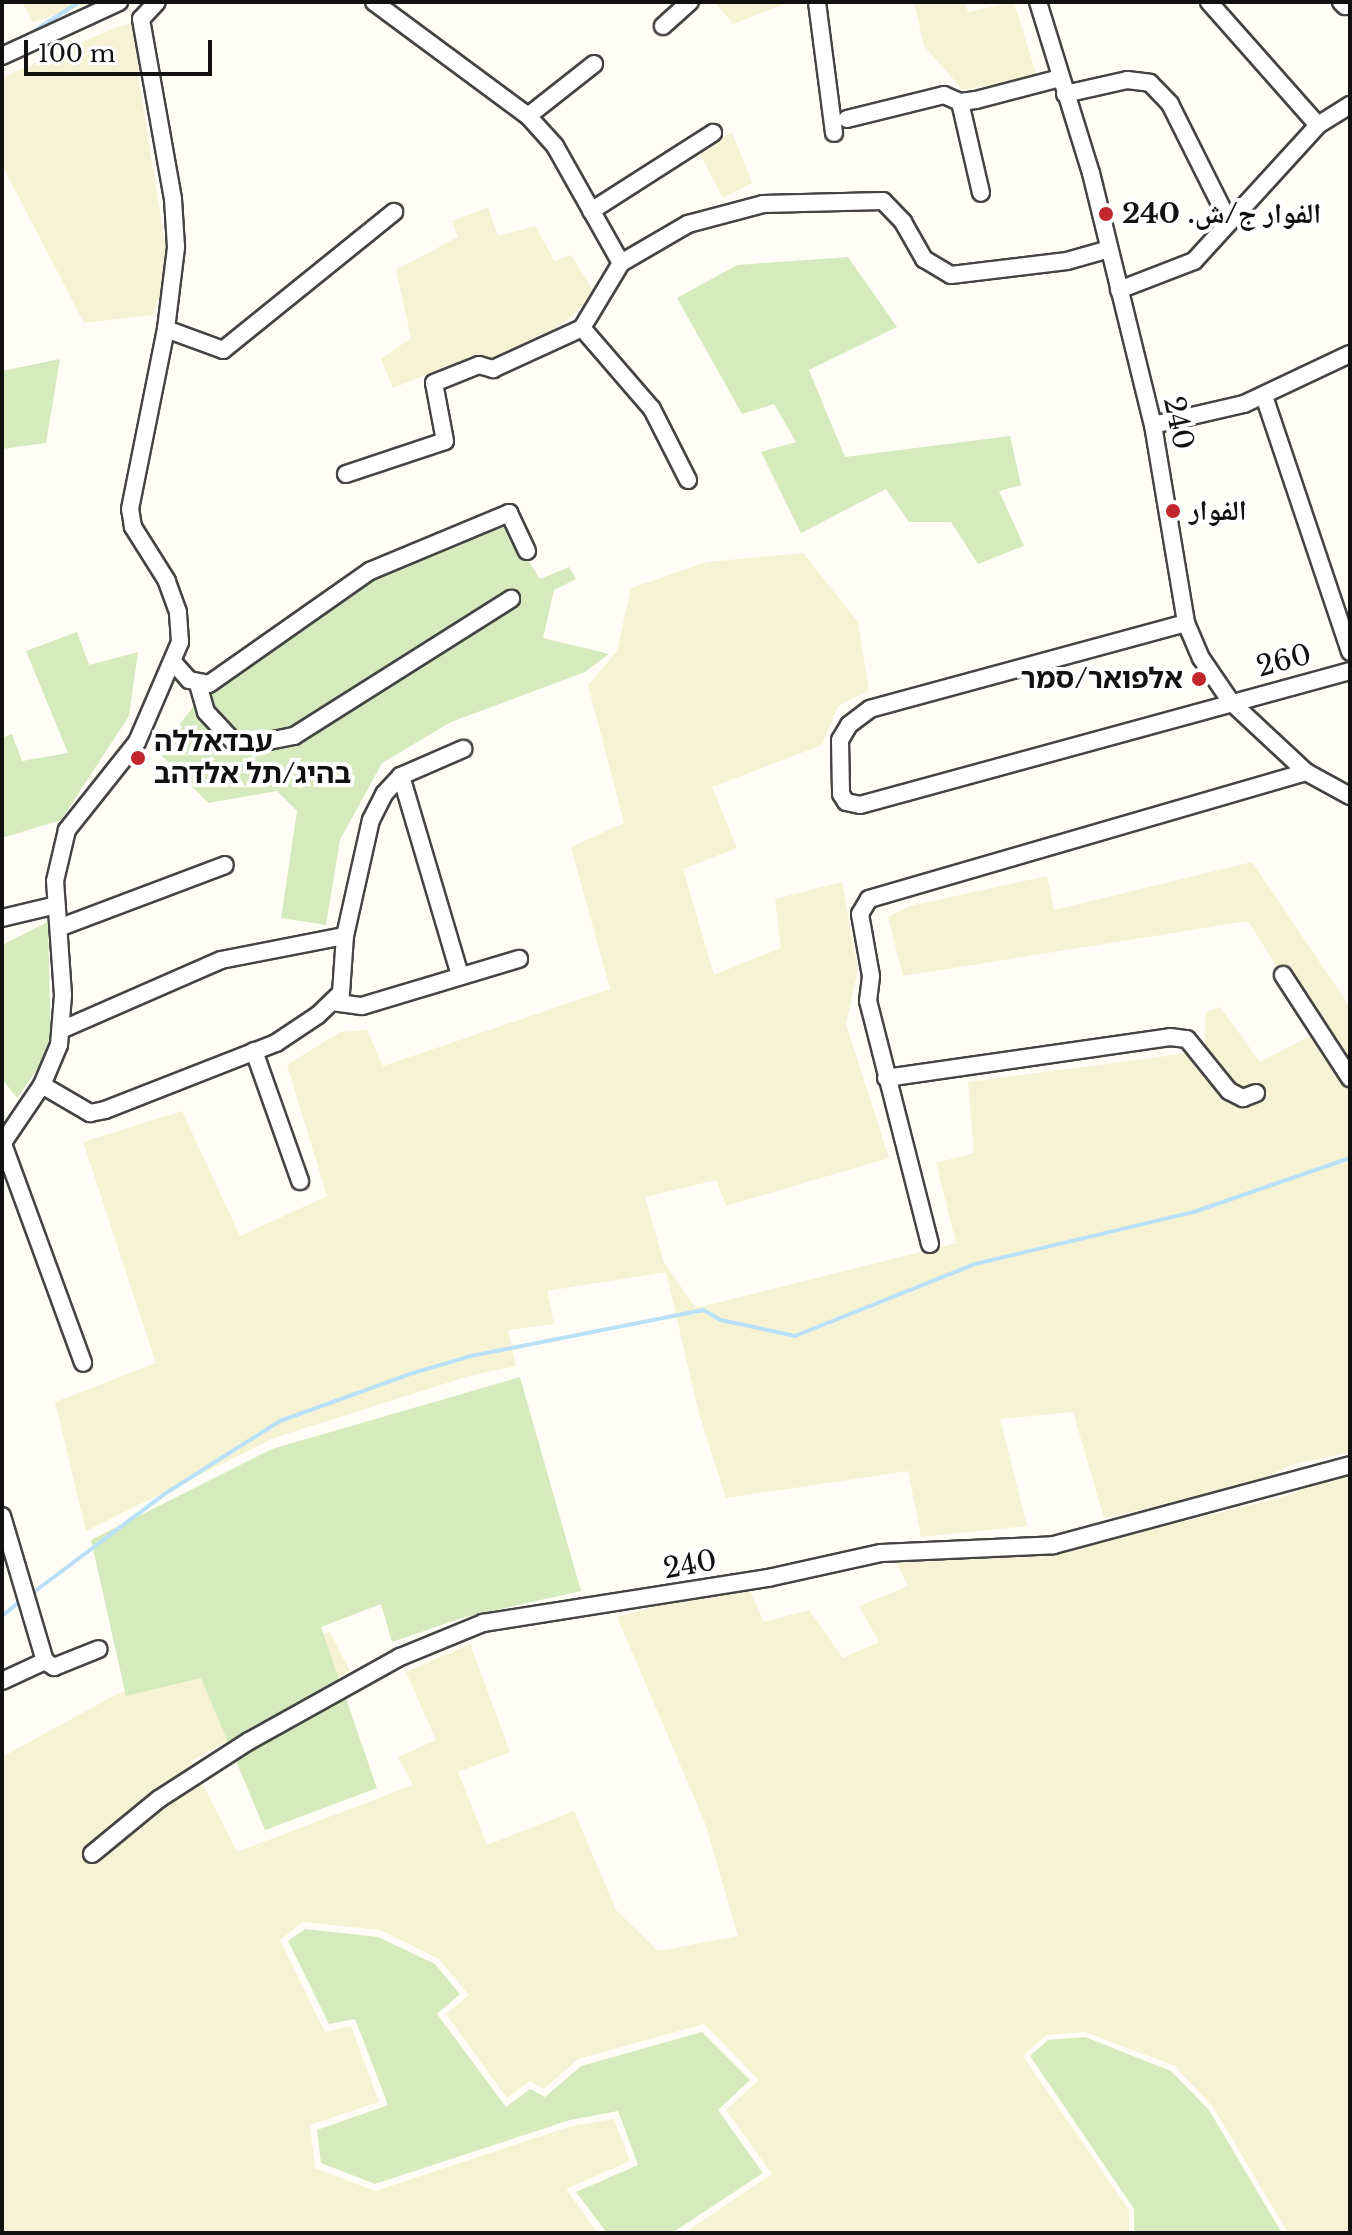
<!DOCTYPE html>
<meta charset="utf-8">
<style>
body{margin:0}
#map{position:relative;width:1352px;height:2235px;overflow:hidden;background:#fffdf5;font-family:"Libre Baskerville","Noto Naskh Arabic","Noto Sans Hebrew",serif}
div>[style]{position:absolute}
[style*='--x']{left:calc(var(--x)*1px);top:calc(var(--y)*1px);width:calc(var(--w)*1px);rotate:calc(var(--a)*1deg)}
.farmland>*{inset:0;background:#f6f3d4}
.green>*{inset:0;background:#d5ebbd}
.stream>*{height:4px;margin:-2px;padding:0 2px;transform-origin:2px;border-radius:2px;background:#b9e0f7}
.roads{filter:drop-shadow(2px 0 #444) drop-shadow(-2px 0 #444) drop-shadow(0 2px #444) drop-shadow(0 -2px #444)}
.minor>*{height:16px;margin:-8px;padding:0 8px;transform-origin:8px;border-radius:8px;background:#fff}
.dots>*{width:22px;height:22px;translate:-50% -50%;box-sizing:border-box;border:4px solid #fff;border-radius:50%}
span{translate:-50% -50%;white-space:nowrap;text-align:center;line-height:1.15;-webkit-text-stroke:8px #fff;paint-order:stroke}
.poi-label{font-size:28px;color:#111;font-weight:700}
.left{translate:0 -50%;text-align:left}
.right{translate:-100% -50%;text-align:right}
.street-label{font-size:28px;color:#111}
.frame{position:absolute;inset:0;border:4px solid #111;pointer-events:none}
.scale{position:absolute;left:24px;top:40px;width:188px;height:36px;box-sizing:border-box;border:4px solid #111;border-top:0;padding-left:10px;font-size:24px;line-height:28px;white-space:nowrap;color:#111;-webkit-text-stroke:6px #fff;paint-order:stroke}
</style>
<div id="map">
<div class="farmland">
<i style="clip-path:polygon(22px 2px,94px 2px,33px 22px)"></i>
<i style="clip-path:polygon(715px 2px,789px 2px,733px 24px)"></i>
<i style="clip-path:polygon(914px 2px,965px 2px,968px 12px,1014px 2px,1037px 77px,963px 90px,924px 46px)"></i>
<i style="clip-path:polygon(141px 22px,138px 75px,169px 266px,153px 315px,84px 323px,2px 165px,2px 78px,116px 27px)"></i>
<i style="clip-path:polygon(732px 132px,752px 183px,723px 198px,698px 151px)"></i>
<i style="clip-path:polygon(488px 207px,498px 236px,535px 226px,555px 261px,571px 255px,594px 292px,568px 320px,514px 354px,494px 360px,472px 357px,393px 388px,381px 359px,411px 338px,396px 270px,458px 237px,452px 221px)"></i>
<i style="clip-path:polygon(803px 553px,858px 622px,869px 690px,838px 706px,822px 745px,712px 787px,737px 848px,683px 869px,714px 975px,781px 948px,775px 899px,842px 882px,858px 969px,846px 1024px,889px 1158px,726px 1206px,716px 1180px,645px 1197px,664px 1263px,696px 1308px,956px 1243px,936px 1163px,974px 1153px,968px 1082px,1204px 1051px,1206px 1012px,1220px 1007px,1260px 1062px,1318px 1032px,1248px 921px,903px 976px,888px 917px,910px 906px,1047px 876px,1054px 910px,1252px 862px,1350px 1007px,1350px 1452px,1291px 1465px,1241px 1488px,1104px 1518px,1073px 1412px,1000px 1419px,1027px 1526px,921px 1537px,908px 1471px,726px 1498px,699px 1414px,666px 1272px,547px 1291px,554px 1324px,508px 1330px,516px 1366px,469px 1376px,274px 1438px,86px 1531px,55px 1402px,156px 1363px,83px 1142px,182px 1111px,240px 1236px,327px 1196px,287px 1065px,340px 1032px,367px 1030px,383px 1066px,610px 989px,571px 847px,624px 823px,588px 685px,617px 651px,631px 588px,707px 562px)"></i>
<i style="clip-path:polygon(1350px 1473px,1350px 2233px,1288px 2233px,1213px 2107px,1175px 2066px,1085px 2032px,1046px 2035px,1023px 2056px,1129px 2210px,1129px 2233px,684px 2233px,772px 2174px,726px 2110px,759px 2080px,704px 2024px,578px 2059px,544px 2089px,530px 2081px,507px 2098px,446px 2014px,469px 1995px,439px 1959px,380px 1930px,303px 1922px,280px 1940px,325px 2032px,351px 2026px,379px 2102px,310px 2125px,315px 2168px,375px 2191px,572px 2126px,614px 2119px,630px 2161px,566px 2189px,597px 2232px,2px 2233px,2px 1757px,119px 1693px,330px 1632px,350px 1671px,191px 1761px,237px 1852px,413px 1785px,398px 1757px,436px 1740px,406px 1672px,470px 1644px,510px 1752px,458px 1772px,487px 1845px,574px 1811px,616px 1910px,658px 1951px,738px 1936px,705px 1823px,617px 1617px,746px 1583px,764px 1622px,809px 1610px,843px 1658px,879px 1642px,859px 1606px,908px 1586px,895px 1560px,1047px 1555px,1279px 1498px)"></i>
</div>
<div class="green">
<i style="clip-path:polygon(848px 257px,897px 327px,809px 370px,845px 457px,1010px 436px,1021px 485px,999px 491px,1024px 546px,978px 564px,951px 522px,909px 522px,886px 489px,801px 533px,761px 452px,796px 442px,774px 404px,742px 414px,677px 298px,737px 265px)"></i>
<i style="clip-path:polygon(60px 359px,46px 443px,2px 449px,2px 371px)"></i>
<i style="clip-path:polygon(502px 519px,540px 579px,569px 567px,576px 579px,554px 590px,543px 638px,609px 654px,585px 672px,451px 722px,382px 763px,340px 840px,326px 925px,281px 918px,297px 811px,277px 791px,208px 803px,158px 752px,204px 693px,381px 566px)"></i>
<i style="clip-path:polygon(77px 632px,89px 665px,138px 652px,129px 716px,61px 820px,2px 838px,2px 738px,12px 734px,22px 761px,68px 753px,26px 651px)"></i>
<i style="clip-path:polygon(48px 922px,51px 1049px,17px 1098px,2px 1079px,2px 945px)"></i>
<i style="clip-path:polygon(520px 1377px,581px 1591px,465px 1617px,392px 1642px,381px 1604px,321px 1627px,377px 1788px,265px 1830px,201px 1678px,126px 1696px,91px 1540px,272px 1449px)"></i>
<i style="clip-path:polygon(305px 1929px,378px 1937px,435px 1964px,460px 1994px,437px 2014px,506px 2107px,530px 2089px,545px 2097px,581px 2066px,702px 2032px,750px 2080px,718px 2110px,763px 2173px,672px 2233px,607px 2233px,576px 2192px,638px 2165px,618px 2111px,570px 2120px,375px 2184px,321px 2163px,317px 2130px,388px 2105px,355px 2019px,329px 2024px,288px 1941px)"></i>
<i style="clip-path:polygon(1085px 2037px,1171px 2071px,1209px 2110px,1282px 2233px,1134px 2233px,1134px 2209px,1030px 2056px,1048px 2040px)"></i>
</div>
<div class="stream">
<i style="--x:25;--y:37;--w:64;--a:-32.9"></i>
<i style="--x:30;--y:1595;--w:166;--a:-36.9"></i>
<i style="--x:163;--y:1495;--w:138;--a:-32.3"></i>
<i style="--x:280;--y:1421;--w:141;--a:-19.8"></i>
<i style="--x:413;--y:1373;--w:60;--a:-16.3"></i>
<i style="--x:471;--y:1356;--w:237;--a:-11.2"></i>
<i style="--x:703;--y:1310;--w:21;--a:29"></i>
<i style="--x:721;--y:1320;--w:76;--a:12.2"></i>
<i style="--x:795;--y:1336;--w:194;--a:-21.8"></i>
<i style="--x:975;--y:1264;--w:225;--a:-13.4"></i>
<i style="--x:1194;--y:1212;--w:165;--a:-19.1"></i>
<i style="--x:2;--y:1616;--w:26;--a:-39"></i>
</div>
<div class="roads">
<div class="minor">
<i style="--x:374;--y:2;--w:192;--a:36.5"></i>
<i style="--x:528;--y:116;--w:40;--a:48"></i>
<i style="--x:555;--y:146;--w:134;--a:60.6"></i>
<i style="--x:817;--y:2;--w:132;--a:82.6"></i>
<i style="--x:1038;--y:2;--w:179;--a:72.8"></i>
<i style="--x:1091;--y:173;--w:260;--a:76.2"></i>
<i style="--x:1153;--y:425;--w:201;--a:80.5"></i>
<i style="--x:1186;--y:623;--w:38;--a:67"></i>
<i style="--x:1201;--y:658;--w:53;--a:55.7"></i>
<i style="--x:1231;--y:702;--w:103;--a:43"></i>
<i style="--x:1306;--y:772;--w:50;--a:28.6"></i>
<i style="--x:1209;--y:2;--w:164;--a:48.5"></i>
<i style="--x:1341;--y:2;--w:6;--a:45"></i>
<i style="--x:141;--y:19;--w:23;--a:-47"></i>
<i style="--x:663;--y:26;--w:36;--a:-42"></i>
<i style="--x:2;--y:56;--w:129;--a:-24.8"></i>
<i style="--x:1065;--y:94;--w:64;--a:-12.7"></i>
<i style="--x:1127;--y:80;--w:23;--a:7"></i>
<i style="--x:1150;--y:83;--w:29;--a:46"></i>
<i style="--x:1170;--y:104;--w:130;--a:63.4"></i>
<i style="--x:960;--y:102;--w:93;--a:77"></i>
<i style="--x:528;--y:116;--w:84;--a:-38.2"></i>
<i style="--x:847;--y:119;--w:100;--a:-13.9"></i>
<i style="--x:944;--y:95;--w:17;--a:24"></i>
<i style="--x:960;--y:102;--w:16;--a:-7"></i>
<i style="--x:976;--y:100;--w:87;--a:-14.7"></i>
<i style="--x:591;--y:211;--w:145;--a:-32.6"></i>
<i style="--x:1119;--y:290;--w:80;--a:-21.1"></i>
<i style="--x:1194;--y:261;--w:184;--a:-47.6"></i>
<i style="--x:1318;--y:125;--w:38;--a:-32"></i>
<i style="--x:166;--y:329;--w:61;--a:20.2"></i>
<i style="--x:223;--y:350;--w:220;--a:-38.9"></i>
<i style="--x:1264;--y:396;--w:270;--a:71.4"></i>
<i style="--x:1153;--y:425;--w:93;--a:-13"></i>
<i style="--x:1244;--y:404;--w:117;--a:-25.3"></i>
<i style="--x:346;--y:474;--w:104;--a:-18.4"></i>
<i style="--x:445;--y:441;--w:59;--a:-100.7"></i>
<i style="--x:434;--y:383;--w:48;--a:-21.8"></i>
<i style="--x:479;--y:365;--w:15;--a:16"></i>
<i style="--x:493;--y:369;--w:98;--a:-24.7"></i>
<i style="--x:688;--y:480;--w:80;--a:-116.9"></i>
<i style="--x:652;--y:409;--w:107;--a:-130.8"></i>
<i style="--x:582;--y:328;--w:76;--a:-59"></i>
<i style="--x:621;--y:263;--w:78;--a:-30.2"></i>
<i style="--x:688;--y:224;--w:78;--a:-14.9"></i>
<i style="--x:763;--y:204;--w:120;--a:-1.4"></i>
<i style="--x:883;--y:201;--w:29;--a:46"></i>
<i style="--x:903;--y:222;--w:43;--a:60.4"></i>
<i style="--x:924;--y:259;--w:31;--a:31"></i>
<i style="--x:951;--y:275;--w:117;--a:-6.9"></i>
<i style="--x:1067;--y:261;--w:44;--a:-15.9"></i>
<i style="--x:1186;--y:623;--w:327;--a:164.8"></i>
<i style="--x:870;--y:709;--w:26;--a:143"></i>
<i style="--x:849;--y:725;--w:17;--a:121"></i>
<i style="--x:840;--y:740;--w:54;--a:88.9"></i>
<i style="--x:841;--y:794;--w:9;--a:58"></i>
<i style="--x:846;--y:802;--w:14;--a:12"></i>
<i style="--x:860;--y:805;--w:508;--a:-15.29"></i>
<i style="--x:173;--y:662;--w:24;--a:48"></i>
<i style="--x:189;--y:680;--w:20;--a:11"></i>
<i style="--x:209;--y:684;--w:197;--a:-35.1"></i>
<i style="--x:370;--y:571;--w:151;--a:-22.6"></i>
<i style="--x:509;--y:513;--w:42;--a:64.7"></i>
<i style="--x:198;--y:684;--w:29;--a:74"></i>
<i style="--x:206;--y:712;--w:38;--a:47"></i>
<i style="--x:232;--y:740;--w:17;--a:17"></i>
<i style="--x:248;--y:745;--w:47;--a:-11.1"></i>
<i style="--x:294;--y:736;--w:257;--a:-32.3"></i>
<i style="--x:401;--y:776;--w:208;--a:73.5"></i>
<i style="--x:2;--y:918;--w:56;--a:-13.5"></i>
<i style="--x:61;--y:927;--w:175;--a:-20.7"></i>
<i style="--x:1283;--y:975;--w:123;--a:57"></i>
<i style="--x:332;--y:1002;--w:30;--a:8"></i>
<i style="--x:362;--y:1006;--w:164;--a:-16.7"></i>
<i style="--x:61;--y:1030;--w:175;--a:-23.6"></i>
<i style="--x:221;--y:960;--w:126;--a:-11"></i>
<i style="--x:254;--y:1051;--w:138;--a:70.5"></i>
<i style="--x:886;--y:1078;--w:287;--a:-8.2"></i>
<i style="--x:1170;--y:1037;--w:17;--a:7"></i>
<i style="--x:1187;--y:1039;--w:67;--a:51.1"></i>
<i style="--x:1229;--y:1091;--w:16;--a:27"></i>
<i style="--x:1243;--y:1098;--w:14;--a:-21"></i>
<i style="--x:42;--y:1085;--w:56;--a:30.3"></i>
<i style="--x:90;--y:1113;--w:15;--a:-11"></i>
<i style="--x:105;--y:1110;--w:184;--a:-21.4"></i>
<i style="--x:276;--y:1043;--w:50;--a:-33.7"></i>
<i style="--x:318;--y:1015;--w:32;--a:-44"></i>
<i style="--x:341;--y:993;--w:57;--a:-86"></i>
<i style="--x:345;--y:936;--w:119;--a:-77.4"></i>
<i style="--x:371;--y:820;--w:29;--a:-63"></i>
<i style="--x:384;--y:794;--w:25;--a:-47"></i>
<i style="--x:401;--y:776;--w:68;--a:-23.5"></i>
<i style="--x:2;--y:1144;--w:71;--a:-55.9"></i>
<i style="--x:42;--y:1085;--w:43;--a:-67"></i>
<i style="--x:59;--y:1045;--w:50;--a:-85.4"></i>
<i style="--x:63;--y:995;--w:114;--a:-94"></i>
<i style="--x:55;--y:881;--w:52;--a:-76.8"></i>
<i style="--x:67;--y:830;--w:112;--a:-51.5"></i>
<i style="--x:137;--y:742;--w:109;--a:-66.7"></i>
<i style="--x:180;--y:642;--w:30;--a:-94"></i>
<i style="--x:178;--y:612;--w:33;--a:-110"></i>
<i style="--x:167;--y:581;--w:64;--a:-122.2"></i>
<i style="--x:133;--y:527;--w:18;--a:-99"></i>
<i style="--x:130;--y:509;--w:184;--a:-78.7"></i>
<i style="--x:166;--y:329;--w:83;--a:-83"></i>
<i style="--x:176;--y:247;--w:48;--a:-93.6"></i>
<i style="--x:173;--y:199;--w:183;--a:-100.1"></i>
<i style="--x:3;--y:1144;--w:233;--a:69.9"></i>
<i style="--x:930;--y:1244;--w:251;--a:-104.3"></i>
<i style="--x:868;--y:1001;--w:25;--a:-83"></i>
<i style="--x:871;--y:976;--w:63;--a:-100.1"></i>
<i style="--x:860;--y:914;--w:17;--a:-59"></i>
<i style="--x:869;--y:899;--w:455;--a:-16.2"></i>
<i style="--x:2;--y:1516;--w:151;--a:73.5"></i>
<i style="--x:45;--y:1661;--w:11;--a:34"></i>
<i style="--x:54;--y:1667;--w:48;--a:-21.8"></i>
<i style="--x:2;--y:1681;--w:47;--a:-24.9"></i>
<i style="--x:92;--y:1854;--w:87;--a:-39.4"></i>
<i style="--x:159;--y:1799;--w:107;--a:-32.8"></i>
<i style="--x:249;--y:1741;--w:173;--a:-29.1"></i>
<i style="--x:400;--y:1657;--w:90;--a:-22.3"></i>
<i style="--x:483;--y:1623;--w:289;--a:-9"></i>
<i style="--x:768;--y:1578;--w:116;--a:-12.5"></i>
<i style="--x:881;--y:1553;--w:173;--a:-2.6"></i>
<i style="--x:1054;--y:1545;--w:307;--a:-15.1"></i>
</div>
</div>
<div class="dots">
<i style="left:1106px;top:214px;background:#c4262e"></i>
<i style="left:1173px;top:511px;background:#c4262e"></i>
<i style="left:1199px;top:679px;background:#c4262e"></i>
<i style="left:138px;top:758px;background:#c4262e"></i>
</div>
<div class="poi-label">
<span class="left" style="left:1122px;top:214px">الفوار ج/ش. 240</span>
<span class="left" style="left:1189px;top:511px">الفوار</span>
<span class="right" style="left:1183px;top:679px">אלפואר/סמר</span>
<span class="left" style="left:154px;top:758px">עבדאללה<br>בהיג/תל אלדהב</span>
</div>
<div class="street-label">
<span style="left:1178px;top:423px;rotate:78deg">240</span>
<span style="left:1284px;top:661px;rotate:-15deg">260</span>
<span style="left:690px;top:1565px;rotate:-10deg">240</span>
</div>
<div class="frame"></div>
<div class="scale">100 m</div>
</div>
